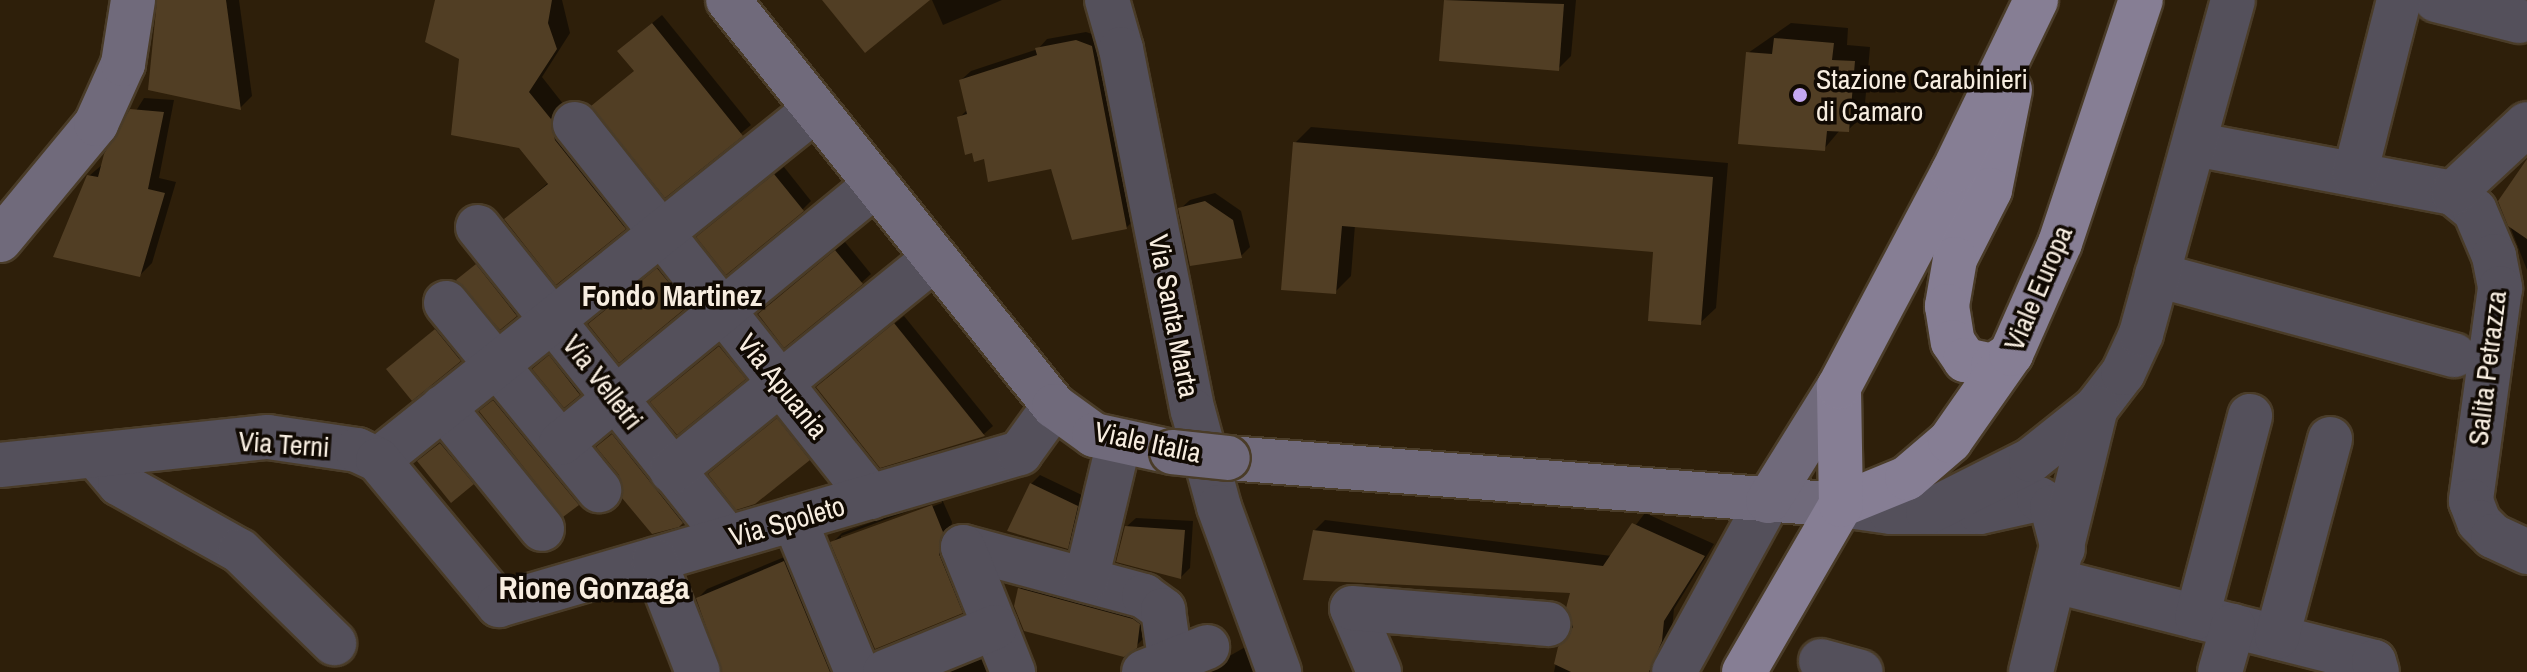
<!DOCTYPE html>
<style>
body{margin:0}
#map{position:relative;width:2527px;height:672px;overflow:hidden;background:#2e1f0a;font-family:"Archivo Narrow",sans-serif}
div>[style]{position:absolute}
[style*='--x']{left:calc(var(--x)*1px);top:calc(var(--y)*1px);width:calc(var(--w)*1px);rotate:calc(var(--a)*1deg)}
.shadow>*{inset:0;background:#0007}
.building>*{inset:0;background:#513e24}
.roads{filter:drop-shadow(2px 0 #4a3c28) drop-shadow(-2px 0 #4a3c28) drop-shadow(0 2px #4a3c28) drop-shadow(0 -2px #4a3c28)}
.street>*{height:44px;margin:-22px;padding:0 22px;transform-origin:22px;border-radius:22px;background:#54505b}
.secondary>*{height:44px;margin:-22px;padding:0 22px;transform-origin:22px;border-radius:22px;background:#706a7b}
.primary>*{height:44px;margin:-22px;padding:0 22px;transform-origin:22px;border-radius:22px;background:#867e94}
.bridges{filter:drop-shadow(2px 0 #4a3c28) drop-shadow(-2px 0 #4a3c28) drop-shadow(0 2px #4a3c28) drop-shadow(0 -2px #4a3c28)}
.secondary-bridge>*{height:44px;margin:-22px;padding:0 22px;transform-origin:22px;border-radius:22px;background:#706a7b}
.dots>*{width:22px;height:22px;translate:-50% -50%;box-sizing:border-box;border:4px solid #110a03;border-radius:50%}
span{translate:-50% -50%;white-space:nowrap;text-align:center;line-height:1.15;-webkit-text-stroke:7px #110a03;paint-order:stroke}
.poi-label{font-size:28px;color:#f7ede0}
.left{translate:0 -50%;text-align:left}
.street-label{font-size:28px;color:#f7ede0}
.neighbourhood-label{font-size:30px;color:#f7ede0;font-weight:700}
.quarter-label{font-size:32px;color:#f7ede0;font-weight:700}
</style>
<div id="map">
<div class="shadow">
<i style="clip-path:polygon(159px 0,239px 0,252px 96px,240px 108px)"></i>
<i style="clip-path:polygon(437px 0,562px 0,570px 33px,542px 77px,564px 105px,569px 125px,639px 214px,557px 282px,506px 219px,549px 182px,461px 58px)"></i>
<i style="clip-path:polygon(932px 0,1002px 0,943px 25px)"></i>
<i style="clip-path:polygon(1446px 0,1576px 0,1571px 56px,1558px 69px,1441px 59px)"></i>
<i style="clip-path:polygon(662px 15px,751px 125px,666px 195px,629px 42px)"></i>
<i style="clip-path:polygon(1791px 23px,1848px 28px,1847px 45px,1870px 47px,1864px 115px,1848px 130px,1840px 130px,1824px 149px,1748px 53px)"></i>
<i style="clip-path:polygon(1086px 32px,1101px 37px,1136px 218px,1126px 228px,1053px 167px,985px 156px,959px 118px,968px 109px,961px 80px,971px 71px,1038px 49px,1047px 39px)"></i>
<i style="clip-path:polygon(144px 98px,174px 100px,159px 178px,176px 182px,152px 263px,140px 275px,89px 176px,103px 164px)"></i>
<i style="clip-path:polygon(1311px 127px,1728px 163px,1716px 308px,1700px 323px,1655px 250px,1355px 225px,1351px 276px,1335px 292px,1295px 143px)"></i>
<i style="clip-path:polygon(784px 167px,811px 201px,802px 210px,708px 228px)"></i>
<i style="clip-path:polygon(2527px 167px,2527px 270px,2500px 201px)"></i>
<i style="clip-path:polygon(1215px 193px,1241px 211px,1250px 247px,1241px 256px,1180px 209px,1190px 200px)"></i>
<i style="clip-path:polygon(845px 242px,871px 274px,861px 283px,769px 305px)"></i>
<i style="clip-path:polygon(486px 257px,525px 306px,501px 327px,468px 271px)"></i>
<i style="clip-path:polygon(668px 260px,696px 296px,686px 305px,599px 315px)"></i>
<i style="clip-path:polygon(904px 316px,993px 426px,984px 434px,881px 466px,827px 378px)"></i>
<i style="clip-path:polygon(445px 321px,469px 351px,412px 398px,398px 360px)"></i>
<i style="clip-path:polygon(729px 338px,753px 369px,744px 378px,662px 393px)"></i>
<i style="clip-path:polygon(559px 348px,588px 384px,564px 405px,544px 360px)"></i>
<i style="clip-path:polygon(503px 392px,587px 494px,578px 503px,490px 402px)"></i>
<i style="clip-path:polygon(787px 411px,817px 449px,808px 458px,720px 465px)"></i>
<i style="clip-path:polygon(622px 426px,691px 512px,682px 521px,652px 532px,608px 438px)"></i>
<i style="clip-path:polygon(450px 435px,481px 474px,472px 483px,429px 452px)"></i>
<i style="clip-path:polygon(1040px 475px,1086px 497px,1076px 538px,1067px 547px,1031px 484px)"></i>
<i style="clip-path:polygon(evenodd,941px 497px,952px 522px,948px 544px,971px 602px,961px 612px,833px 542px,842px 533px,941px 497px,941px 499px,942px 503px,841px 540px,841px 536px,941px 499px)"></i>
<i style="clip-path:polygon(1645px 513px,1714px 544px,1674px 609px,1672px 629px,1659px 660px,1662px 672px,1554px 672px,1559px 648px,1571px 636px,1572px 591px,1314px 531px,1325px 520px,1612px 556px)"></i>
<i style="clip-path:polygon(1136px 518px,1193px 521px,1190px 568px,1181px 577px,1126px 527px)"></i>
<i style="clip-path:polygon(794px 553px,846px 672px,722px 672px,698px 598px,707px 589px)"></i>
<i style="clip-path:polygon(1029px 580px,1142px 610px,1146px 636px,1136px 646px,1020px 589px)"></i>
<i style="clip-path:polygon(1256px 641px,1268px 672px,1205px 672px,1210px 667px)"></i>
<i style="clip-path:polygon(990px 652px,999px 672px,941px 672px)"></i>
</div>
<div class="building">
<i style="clip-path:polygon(157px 0,226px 0,241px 110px,148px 90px)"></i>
<i style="clip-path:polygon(435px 0,552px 0,548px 23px,557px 49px,529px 92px,551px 119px,555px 140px,626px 229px,556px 285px,504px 219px,548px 184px,519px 148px,451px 135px,459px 59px,425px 42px)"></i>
<i style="clip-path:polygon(822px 0,930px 0,865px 53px)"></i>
<i style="clip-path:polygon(1444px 0,1564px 4px,1559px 71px,1439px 61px)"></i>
<i style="clip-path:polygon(652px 23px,743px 136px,665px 198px,591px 106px,634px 71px,617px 51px)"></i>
<i style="clip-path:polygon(1774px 38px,1834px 43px,1832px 60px,1855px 61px,1849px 132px,1827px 131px,1825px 151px,1738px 144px,1746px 52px,1772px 54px)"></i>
<i style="clip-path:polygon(1076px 40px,1092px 46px,1127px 229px,1072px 240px,1051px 169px,988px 182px,984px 159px,974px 162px,972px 153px,965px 155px,957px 117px,967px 114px,959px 80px,1037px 55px,1035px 48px)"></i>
<i style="clip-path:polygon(130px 109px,164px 112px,148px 189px,165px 193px,140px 277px,53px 257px,87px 175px,98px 177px,104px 154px)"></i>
<i style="clip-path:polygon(1293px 142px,1713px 177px,1701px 325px,1648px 321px,1653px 252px,1342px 226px,1336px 294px,1281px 290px)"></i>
<i style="clip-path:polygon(2527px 159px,2527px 239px,2508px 226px,2498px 201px)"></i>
<i style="clip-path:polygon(774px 174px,804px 211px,726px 275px,696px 237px)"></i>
<i style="clip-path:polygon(1205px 201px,1233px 220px,1242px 258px,1190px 266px,1178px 208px)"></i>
<i style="clip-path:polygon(835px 250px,863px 284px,784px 348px,758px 314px)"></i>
<i style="clip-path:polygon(476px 264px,517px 316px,500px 330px,456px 280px)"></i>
<i style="clip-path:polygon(657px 268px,688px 306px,619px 363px,588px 324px)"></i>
<i style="clip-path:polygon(894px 323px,985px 436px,880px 468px,816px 387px)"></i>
<i style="clip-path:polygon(435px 329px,461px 361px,412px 401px,386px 369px)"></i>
<i style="clip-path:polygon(719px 346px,746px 379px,677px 435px,650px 402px)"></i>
<i style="clip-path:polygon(549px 355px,580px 395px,564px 408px,532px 369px)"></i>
<i style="clip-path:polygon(493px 400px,579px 505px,563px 517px,479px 411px)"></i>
<i style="clip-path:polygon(777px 418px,810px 460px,755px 504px,736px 510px,708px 474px)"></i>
<i style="clip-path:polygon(612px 434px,683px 523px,679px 527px,652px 534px,622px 498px,619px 475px,596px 447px)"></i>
<i style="clip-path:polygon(440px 443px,474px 484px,451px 503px,417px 461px)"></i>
<i style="clip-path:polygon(1030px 483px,1078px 506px,1068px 549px,1007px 531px)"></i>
<i style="clip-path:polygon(932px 505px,943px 532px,939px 554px,963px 613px,875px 649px,830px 542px)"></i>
<i style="clip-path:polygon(1632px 523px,1705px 556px,1664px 621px,1662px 641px,1649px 672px,1571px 672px,1554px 664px,1558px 647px,1573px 627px,1566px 608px,1570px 593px,1303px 580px,1313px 530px,1603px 566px)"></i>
<i style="clip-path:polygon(1125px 526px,1185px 530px,1181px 579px,1116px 562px)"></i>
<i style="clip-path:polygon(784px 561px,830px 672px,722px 672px,696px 598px)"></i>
<i style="clip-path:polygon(1018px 588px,1133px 619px,1140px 624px,1137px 648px,1124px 657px,1024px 631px,1014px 606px)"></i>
</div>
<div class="roads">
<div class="street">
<i style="--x:1107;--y:0;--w:51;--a:74.1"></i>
<i style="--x:1121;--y:49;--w:369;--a:78.8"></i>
<i style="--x:1193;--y:411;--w:99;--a:74.8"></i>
<i style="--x:1219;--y:507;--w:176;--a:70"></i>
<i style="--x:2436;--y:0;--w:86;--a:14.2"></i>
<i style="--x:575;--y:124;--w:476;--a:51.6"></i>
<i style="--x:2194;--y:144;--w:264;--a:10.7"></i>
<i style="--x:2453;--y:193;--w:28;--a:39"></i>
<i style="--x:2475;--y:211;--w:49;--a:67.1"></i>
<i style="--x:2494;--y:256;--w:33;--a:79"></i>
<i style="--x:2500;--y:288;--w:215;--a:97.8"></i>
<i style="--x:2471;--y:501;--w:22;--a:69"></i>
<i style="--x:2479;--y:522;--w:20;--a:45"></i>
<i style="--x:2493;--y:536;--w:38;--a:25"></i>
<i style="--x:2355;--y:174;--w:179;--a:-75.8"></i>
<i style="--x:2453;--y:193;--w:101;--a:-43"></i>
<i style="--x:478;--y:227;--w:398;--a:51.3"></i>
<i style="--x:2157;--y:275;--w:308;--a:15.1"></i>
<i style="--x:446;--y:303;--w:242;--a:50.7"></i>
<i style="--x:443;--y:407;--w:157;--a:50.9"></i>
<i style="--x:561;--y:443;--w:408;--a:-39.4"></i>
<i style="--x:97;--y:457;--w:35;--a:50"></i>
<i style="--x:120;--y:484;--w:137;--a:29.2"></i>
<i style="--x:240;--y:551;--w:132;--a:44.4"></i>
<i style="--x:378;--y:460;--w:561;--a:-38.71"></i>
<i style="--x:0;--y:465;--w:269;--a:-6"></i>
<i style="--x:268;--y:437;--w:90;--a:8.3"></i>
<i style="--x:357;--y:450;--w:23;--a:25"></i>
<i style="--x:378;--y:460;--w:189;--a:50.2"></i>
<i style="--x:499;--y:605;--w:543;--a:-16.26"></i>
<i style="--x:1020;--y:453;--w:58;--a:-54.1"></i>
<i style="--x:672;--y:471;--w:338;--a:-39"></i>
<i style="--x:1841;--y:505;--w:50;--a:8"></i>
<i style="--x:1891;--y:512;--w:89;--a:0"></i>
<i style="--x:1980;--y:512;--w:60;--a:-12.4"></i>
<i style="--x:2039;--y:499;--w:15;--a:32"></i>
<i style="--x:2052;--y:507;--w:43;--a:75.3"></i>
<i style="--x:1928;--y:512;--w:115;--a:-26.8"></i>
<i style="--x:2031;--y:460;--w:83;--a:-38.7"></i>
<i style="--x:2096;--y:408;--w:44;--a:-52.4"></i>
<i style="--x:2123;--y:373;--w:43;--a:-65.2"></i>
<i style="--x:2141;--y:334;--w:346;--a:-74.6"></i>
<i style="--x:794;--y:519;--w:165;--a:67.6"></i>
<i style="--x:963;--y:547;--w:188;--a:15.1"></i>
<i style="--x:1144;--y:596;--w:24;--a:36"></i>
<i style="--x:1163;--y:610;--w:63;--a:81.7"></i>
<i style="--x:963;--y:547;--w:135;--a:68.2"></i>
<i style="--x:654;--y:560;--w:120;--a:68.6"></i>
<i style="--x:1086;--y:580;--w:142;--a:-76.6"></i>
<i style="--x:2055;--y:581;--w:329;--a:14.2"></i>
<i style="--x:2374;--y:662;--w:10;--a:73"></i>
<i style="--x:2197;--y:617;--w:208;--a:-75.2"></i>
<i style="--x:2277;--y:637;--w:205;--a:-75"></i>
<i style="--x:1821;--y:661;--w:41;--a:15.4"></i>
<i style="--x:885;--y:672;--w:119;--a:-22.2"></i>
<i style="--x:1144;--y:672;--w:68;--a:-21.6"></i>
<i style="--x:1379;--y:672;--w:69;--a:-112.9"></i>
<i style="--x:1352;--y:608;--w:197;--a:4.7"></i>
<i style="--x:1674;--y:672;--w:195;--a:-61.2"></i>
<i style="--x:2031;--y:672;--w:272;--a:-76.2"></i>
<i style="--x:2220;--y:672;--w:48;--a:-74.2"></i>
</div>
<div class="secondary">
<i style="--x:728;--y:0;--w:521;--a:51.24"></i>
<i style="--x:1054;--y:406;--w:49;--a:35.9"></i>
<i style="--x:1094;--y:435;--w:80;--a:12.3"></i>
<i style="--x:0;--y:240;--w:151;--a:-50.4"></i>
<i style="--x:96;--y:124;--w:66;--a:-65.8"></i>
<i style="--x:123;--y:64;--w:65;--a:-81.1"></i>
<i style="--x:1228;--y:458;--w:615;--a:4.38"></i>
<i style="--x:1768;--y:501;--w:134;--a:-58.1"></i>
</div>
<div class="primary">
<i style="--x:2010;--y:90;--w:102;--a:101.3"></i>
<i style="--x:1990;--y:190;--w:77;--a:116.9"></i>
<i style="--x:1955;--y:259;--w:48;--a:99.7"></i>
<i style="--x:1947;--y:306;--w:36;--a:81"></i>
<i style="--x:1953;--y:342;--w:22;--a:56"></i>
<i style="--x:1965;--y:360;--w:29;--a:12"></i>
<i style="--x:1993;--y:366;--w:22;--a:-34"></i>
<i style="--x:1841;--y:505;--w:71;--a:-22.2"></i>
<i style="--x:1907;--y:478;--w:57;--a:-40.7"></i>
<i style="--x:1950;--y:441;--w:106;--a:-55"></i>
<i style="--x:2011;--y:354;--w:121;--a:-66.2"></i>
<i style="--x:2060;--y:243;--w:256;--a:-71.6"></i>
<i style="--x:1744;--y:672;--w:193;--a:-59.9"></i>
<i style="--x:1841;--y:505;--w:118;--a:-91"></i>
<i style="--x:1839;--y:387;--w:243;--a:-62.1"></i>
<i style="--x:1953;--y:172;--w:191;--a:-64.2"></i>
</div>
</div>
<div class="bridges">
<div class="secondary-bridge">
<i style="--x:1172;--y:452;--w:56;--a:6.1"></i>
</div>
</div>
<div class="dots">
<i style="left:1800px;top:95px;background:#c4a7f1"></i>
</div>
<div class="poi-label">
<span class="left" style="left:1816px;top:95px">Stazione Carabinieri<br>di Camaro</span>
</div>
<div class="street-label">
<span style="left:2038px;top:288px;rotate:-67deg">Viale Europa</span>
<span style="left:1174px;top:316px;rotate:79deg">Via Santa Marta</span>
<span style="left:2487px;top:368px;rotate:-83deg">Salita Petrazza</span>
<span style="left:603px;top:382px;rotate:52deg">Via Velletri</span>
<span style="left:783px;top:386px;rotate:51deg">Via Apuania</span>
<span style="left:1148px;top:442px;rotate:12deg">Viale Italia</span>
<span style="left:284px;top:444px;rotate:4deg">Via Terni</span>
<span style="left:787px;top:521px;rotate:-16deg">Via Spoleto</span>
</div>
<div class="neighbourhood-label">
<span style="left:672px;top:295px">Fondo Martinez</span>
</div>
<div class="quarter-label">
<span style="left:594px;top:588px">Rione Gonzaga</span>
</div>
</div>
